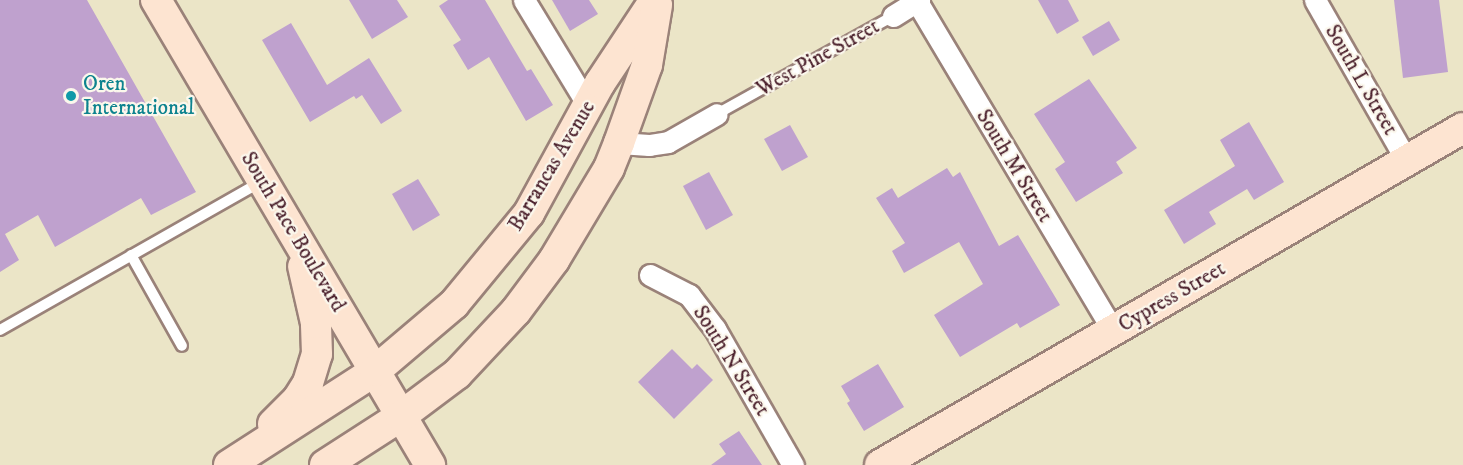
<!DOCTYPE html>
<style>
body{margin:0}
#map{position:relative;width:1463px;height:465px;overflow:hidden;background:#ebe5c7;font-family:"IM FELL DW Pica",serif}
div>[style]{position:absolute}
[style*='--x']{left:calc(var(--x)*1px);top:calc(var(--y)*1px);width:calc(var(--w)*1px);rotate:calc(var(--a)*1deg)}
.building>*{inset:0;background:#bfa1ce}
.roads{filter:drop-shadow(2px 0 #9a8279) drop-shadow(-2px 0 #9a8279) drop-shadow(0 2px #9a8279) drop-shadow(0 -2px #9a8279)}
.lane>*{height:10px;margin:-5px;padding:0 5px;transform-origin:5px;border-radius:5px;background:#fff}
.street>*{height:21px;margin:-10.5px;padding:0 10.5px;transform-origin:10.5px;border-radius:10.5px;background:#fff}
.secondary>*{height:30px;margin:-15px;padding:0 15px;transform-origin:15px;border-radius:15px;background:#fde4d1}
.dots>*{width:16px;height:16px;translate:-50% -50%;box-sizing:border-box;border:3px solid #fbf7ec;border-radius:50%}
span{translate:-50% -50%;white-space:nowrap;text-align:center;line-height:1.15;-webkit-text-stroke:4.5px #fbf7ec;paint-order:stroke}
.street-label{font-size:21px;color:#4a1f2b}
.culture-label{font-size:21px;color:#0d838f}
.left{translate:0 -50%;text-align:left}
</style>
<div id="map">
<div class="building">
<i style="clip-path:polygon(0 0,87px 0,196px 192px,151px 215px,141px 198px,55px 247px,38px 215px,5px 234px,19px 260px,0 272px)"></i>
<i style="clip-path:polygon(349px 0,397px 0,408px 17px,372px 39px)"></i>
<i style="clip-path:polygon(448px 0,485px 0,527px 71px,531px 69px,553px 105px,526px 121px,489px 57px,468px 70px,453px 45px,461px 40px,439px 6px)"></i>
<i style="clip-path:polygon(552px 0,589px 0,598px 14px,570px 31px)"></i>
<i style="clip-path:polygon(1038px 0,1068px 0,1079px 21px,1057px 34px)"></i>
<i style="clip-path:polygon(1394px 0,1439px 0,1448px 72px,1403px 78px)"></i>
<i style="clip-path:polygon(1109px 21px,1120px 40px,1093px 56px,1082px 37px)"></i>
<i style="clip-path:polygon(291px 23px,327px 85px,369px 58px,402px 111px,381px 124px,362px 95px,356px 99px,354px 96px,310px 122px,262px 40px)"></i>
<i style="clip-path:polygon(1089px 79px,1137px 148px,1116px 162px,1123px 173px,1076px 202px,1055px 169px,1065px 162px,1034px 114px)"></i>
<i style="clip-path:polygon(1249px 122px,1284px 182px,1254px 200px,1247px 189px,1209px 212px,1216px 224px,1184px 244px,1164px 210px,1235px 166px,1220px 140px)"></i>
<i style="clip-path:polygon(790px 125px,808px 157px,782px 171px,764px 139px)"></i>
<i style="clip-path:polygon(947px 168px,953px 177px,960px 172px,999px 246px,1018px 235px,1060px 305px,1020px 328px,1017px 323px,960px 357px,934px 315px,983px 284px,959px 242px,904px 273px,892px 251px,905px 243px,876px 198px,892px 188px,898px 198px)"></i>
<i style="clip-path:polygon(709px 172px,733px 215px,706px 230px,683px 186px)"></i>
<i style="clip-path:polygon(418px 179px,440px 215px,413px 231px,392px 194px)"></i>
<i style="clip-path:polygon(672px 349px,692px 369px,697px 364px,713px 380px,674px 419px,638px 382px)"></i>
<i style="clip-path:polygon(878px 364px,904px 407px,864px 431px,847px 403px,850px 401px,841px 386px)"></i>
<i style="clip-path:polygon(739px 431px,762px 465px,711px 465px,726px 454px,719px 444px)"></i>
</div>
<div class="roads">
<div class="lane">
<i style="--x:717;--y:114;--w:201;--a:-29.1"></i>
<i style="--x:131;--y:255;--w:104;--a:60.7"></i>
<i style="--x:0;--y:330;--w:299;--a:-29.6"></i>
</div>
<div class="street">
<i style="--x:524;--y:0;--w:125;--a:58.7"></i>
<i style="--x:916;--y:0;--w:385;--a:59.2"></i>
<i style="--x:1315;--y:0;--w:185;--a:60.3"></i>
<i style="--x:893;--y:16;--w:31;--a:-32"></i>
<i style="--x:619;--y:143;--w:30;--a:4"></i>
<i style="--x:649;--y:145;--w:19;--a:-9"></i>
<i style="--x:668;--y:142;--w:56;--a:-29.7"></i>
<i style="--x:650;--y:275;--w:44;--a:27.1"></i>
<i style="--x:689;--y:295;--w:43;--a:52.6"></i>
<i style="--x:715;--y:329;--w:157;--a:60.2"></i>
</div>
<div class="secondary">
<i style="--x:156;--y:0;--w:540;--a:59.49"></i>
<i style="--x:273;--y:424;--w:35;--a:-45"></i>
<i style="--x:298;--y:399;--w:19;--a:-58"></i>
<i style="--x:308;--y:383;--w:30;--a:-73"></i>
<i style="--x:317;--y:354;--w:31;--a:-92"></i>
<i style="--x:316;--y:323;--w:58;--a:-102.8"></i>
<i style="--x:229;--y:465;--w:174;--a:-32.8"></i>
<i style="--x:375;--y:371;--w:104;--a:-40.3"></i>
<i style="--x:454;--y:304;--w:118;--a:-50.5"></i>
<i style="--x:529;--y:213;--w:148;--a:-61.4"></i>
<i style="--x:600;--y:83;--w:100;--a:-56.5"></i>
<i style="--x:325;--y:465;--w:90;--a:-32.8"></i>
<i style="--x:401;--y:416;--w:70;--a:-36.9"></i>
<i style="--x:457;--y:374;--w:86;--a:-46.9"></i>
<i style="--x:516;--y:311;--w:64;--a:-53.3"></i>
<i style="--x:554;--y:260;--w:107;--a:-59.1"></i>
<i style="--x:609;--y:168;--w:27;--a:-68"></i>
<i style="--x:619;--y:143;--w:83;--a:-70.3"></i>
<i style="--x:647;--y:65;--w:61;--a:-80.5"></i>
<i style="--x:880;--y:465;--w:673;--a:-30.03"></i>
</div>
</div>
<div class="dots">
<i style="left:71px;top:96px;background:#0f9aa8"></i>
</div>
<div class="street-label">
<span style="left:818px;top:58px;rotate:-29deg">West Pine Street</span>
<span style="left:1361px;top:80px;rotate:60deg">South L Street</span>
<span style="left:552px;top:166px;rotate:-59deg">Barrancas Avenue</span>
<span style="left:1014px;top:166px;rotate:59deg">South M Street</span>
<span style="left:293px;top:232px;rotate:59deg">South Pace Boulevard</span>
<span style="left:1172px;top:297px;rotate:-30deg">Cypress Street</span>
<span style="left:731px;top:361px;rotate:58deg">South N Street</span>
</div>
<div class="culture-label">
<span class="left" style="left:83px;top:96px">Oren<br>International</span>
</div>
</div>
